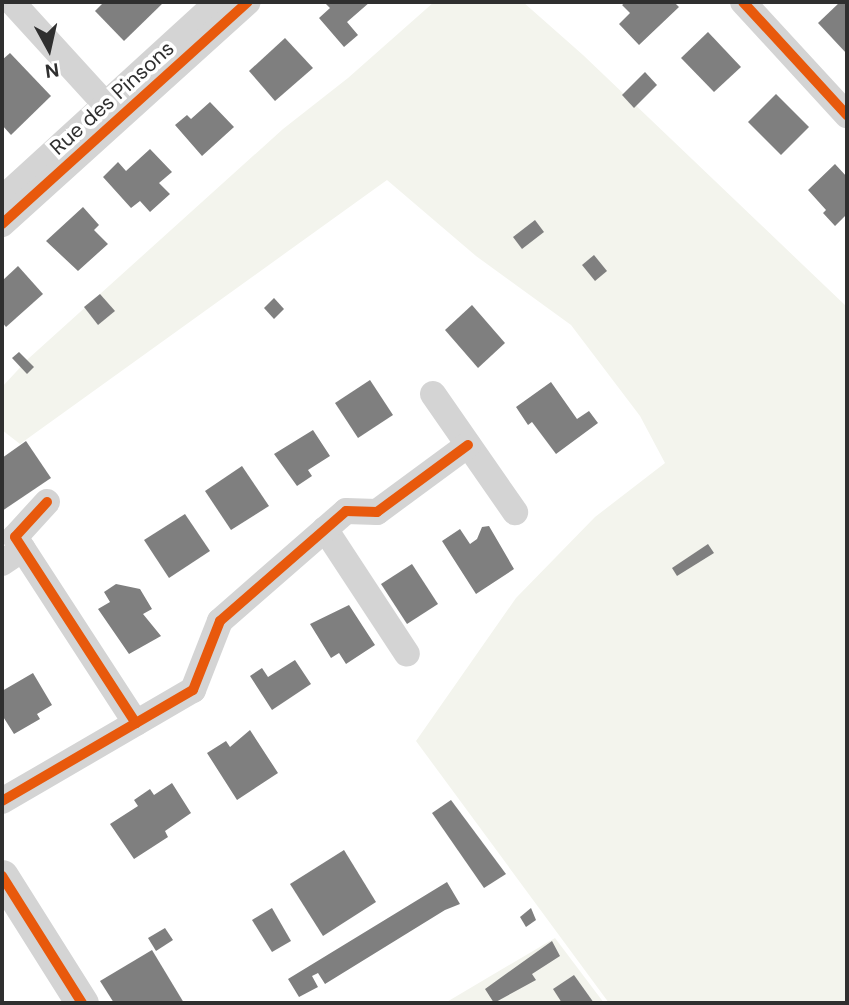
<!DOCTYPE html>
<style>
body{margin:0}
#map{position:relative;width:849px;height:1005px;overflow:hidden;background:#fff;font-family:"DM Sans",sans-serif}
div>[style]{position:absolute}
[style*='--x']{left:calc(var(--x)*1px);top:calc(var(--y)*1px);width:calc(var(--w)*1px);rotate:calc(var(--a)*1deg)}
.green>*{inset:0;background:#f3f4ed}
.building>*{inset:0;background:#7f7f7f}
.minor>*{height:26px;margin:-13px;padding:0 13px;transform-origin:13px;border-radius:13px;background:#d4d4d4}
.tertiary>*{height:33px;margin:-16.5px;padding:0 16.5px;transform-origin:16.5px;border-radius:16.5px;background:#d4d4d4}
.cycleway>*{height:10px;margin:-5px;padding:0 5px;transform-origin:5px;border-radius:5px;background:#e8590c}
span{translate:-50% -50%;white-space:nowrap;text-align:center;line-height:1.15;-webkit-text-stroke:7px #fff;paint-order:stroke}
.street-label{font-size:21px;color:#2f2f2f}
.frame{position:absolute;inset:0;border:4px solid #2f2f2f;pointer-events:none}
.north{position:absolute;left:14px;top:14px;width:70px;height:70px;-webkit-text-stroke:5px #fff;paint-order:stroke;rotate:172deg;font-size:19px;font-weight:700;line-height:28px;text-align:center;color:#2f2f2f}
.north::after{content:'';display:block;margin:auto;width:24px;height:32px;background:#2f2f2f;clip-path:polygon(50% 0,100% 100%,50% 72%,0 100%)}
</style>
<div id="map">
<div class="green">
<i style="clip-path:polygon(434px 2px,523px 2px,583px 55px,847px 307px,847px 1003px,609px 1003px,416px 741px,516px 598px,595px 517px,665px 463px,640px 416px,571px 325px,476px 256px,387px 180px,20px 444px,2px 430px,2px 387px,28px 359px,283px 129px,348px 78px)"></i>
<i style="clip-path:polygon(555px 938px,604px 1003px,445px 1003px)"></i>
</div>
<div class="building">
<i style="clip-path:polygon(104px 2px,164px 2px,124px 41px,95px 11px)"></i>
<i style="clip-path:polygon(324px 2px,370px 2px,347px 22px,358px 35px,344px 47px,319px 18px,330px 8px)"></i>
<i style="clip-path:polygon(626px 2px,674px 2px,679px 7px,639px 45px,619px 24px,630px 13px,622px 5px)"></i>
<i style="clip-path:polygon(840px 2px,847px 2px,847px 54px,818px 23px)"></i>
<i style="clip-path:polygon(708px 32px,741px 67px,714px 92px,681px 58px)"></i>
<i style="clip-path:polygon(285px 38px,313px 68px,275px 101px,249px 71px)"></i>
<i style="clip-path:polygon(10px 53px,51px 96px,11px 135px,2px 125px,2px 60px)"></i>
<i style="clip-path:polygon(645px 72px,657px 85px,634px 108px,622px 95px)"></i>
<i style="clip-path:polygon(776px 94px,809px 127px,781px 155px,748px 122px)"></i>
<i style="clip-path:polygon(210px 102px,234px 127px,202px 156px,175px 125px,187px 115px,191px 119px)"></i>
<i style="clip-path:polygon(150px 149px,172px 172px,159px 183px,170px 194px,150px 212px,140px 201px,131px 208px,103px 177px,118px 162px,126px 171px)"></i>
<i style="clip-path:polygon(835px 164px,847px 177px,847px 214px,835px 226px,823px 213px,826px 210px,808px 190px)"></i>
<i style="clip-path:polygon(83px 207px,99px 225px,94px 230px,108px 244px,78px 271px,46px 241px)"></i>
<i style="clip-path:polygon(535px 220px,544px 232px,522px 249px,513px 237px)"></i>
<i style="clip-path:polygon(594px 255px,607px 271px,595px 281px,582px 265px)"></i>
<i style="clip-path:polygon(18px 266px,43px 294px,6px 327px,2px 322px,2px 281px)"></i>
<i style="clip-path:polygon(100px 294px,115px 311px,98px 325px,84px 307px)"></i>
<i style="clip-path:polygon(274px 298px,284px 309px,274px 319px,264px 308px)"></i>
<i style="clip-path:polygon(472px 305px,505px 343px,478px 368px,445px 330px)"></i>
<i style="clip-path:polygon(19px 352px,34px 367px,27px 374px,12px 358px)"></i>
<i style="clip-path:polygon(370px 380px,393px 415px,358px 438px,335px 403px)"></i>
<i style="clip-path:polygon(551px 382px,577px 419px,589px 411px,598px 423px,556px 454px,532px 422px,528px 425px,516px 407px)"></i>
<i style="clip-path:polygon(313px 430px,330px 456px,308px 470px,312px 476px,297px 486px,274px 454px)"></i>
<i style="clip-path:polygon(26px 441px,51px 478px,2px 511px,2px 458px)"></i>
<i style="clip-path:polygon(242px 466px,269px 506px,231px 530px,205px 491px)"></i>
<i style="clip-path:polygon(185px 514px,210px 551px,169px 578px,144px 540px)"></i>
<i style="clip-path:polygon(489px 526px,514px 569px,476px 594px,442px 541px,460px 529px,470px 544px,477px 539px,482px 527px)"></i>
<i style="clip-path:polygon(708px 544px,714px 553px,677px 576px,672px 568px)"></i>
<i style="clip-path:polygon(412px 564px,438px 604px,407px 624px,381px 584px)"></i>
<i style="clip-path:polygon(116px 584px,140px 589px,152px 609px,143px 614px,161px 636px,129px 654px,98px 609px,110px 602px,104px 592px)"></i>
<i style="clip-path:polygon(349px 605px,375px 645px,346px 664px,339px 653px,331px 658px,310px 624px)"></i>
<i style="clip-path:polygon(295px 660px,311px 684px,272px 710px,250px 676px,262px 668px,268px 677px)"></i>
<i style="clip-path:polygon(33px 673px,52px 705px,37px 714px,40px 719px,14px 734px,2px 715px,2px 691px)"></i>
<i style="clip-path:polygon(250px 730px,278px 773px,237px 800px,207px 753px,226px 741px,230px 747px)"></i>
<i style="clip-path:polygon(172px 783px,191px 813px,165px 831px,168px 837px,134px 859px,110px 824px,138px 806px,134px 800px,150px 789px,154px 795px)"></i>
<i style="clip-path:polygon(451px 800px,506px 874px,484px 888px,432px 813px)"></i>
<i style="clip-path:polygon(344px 850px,376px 902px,323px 936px,290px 884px)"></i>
<i style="clip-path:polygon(447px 882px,460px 904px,445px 910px,325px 984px,318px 973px,312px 976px,318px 987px,299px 997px,288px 979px)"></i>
<i style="clip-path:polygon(272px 908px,291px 941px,272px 952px,252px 920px)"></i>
<i style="clip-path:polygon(531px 908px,536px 920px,526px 927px,520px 917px)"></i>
<i style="clip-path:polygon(165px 928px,173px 940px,156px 951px,148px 938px)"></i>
<i style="clip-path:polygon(552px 941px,560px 956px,532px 974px,536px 980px,494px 1003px,485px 989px)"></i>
<i style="clip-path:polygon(152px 950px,184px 1003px,114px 1003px,100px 981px)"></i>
<i style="clip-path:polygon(574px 975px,594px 1003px,562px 1003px,553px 989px)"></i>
</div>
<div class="minor">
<i style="--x:12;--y:2;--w:156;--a:47.6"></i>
<i style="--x:743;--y:2;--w:154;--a:47.4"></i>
<i style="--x:2;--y:199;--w:292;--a:-42.4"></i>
<i style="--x:2;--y:224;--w:331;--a:-42.1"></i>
<i style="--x:433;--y:394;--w:144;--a:55.2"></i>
<i style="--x:47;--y:502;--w:47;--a:132.4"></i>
<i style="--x:15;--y:537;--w:222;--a:57"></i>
<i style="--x:325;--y:529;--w:149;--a:56.7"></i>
<i style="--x:2;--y:563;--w:25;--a:-34"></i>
<i style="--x:2;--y:801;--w:221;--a:-30.2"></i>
<i style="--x:193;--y:690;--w:74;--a:-68.6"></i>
<i style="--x:220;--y:621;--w:167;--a:-41.1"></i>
<i style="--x:346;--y:511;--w:31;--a:2"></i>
<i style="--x:377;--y:512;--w:113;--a:-36.4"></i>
</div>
<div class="tertiary">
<i style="--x:2;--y:876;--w:150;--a:57.8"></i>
</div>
<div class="cycleway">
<i style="--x:743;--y:2;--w:154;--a:47.4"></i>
<i style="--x:2;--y:224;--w:331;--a:-42.1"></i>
<i style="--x:47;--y:502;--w:47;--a:132.4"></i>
<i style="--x:15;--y:537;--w:222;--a:57"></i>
<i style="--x:2;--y:801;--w:221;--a:-30.2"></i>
<i style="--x:193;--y:690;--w:74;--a:-68.6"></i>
<i style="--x:220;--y:621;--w:167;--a:-41.1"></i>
<i style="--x:346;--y:511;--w:31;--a:2"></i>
<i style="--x:377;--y:512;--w:113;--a:-36.4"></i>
<i style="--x:2;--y:876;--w:150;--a:57.8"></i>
</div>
<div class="street-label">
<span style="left:112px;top:98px;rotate:-42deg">Rue des Pinsons</span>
</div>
<div class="frame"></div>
<div class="north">N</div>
</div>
